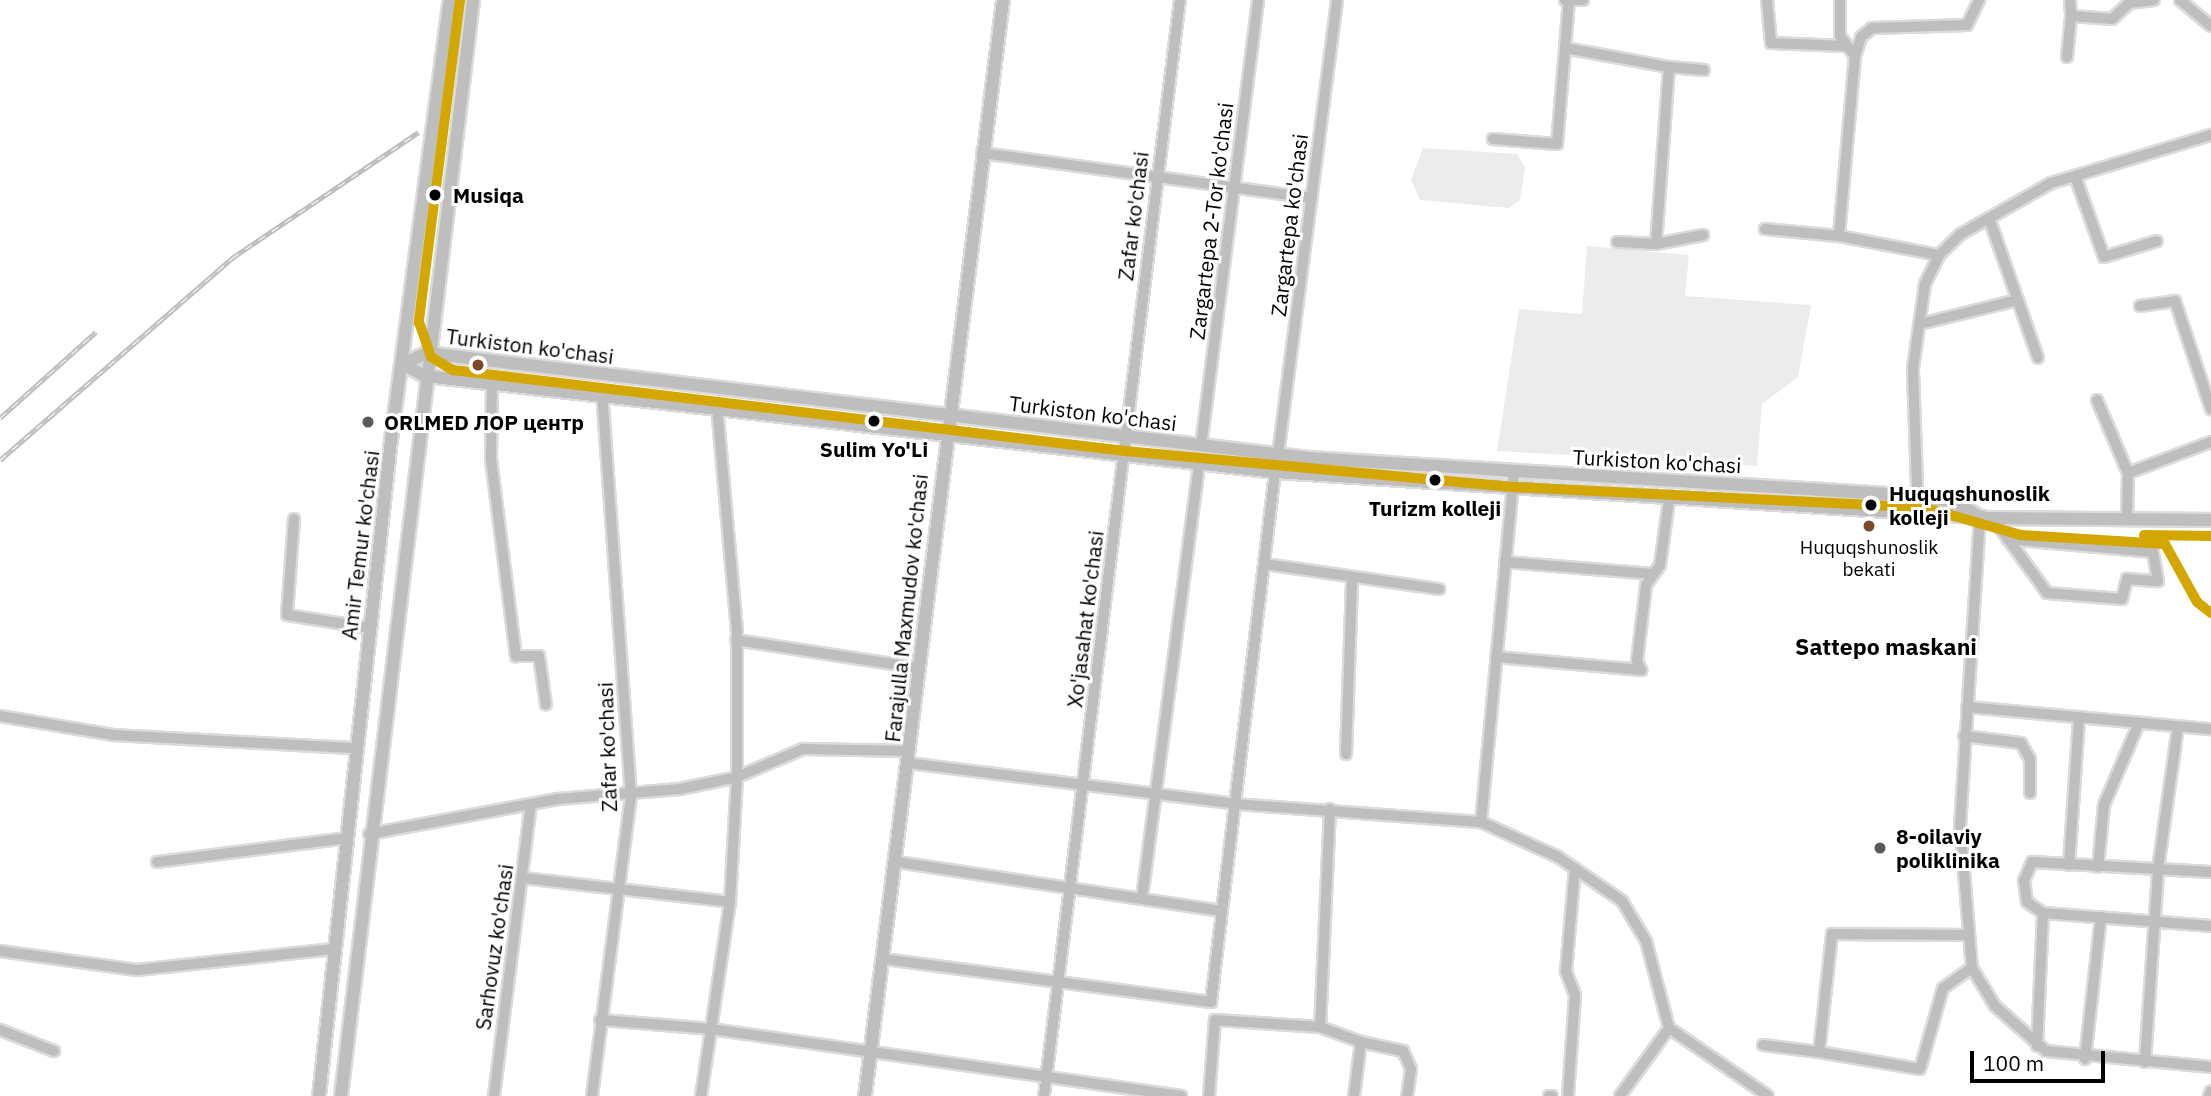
<!DOCTYPE html>
<meta charset="utf-8">
<style>
body{margin:0}
#map{position:relative;width:2211px;height:1096px;overflow:hidden;background:#fff;font-family:"IBM Plex Sans",sans-serif}
div>[style]{position:absolute}
[style*='--x']{left:calc(var(--x)*1px);top:calc(var(--y)*1px);width:calc(var(--w)*1px);rotate:calc(var(--a)*1deg)}
.green>*{inset:0;background:#ececec}
.roads{filter:drop-shadow(2px 0 #dbdbdb) drop-shadow(-2px 0 #dbdbdb) drop-shadow(0 2px #dbdbdb) drop-shadow(0 -2px #dbdbdb)}
.minor>*{height:10px;margin:-5px;padding:0 5px;transform-origin:5px;border-radius:5px;background:#bebebe}
.major>*{height:12px;margin:-6px;padding:0 6px;transform-origin:6px;border-radius:6px;background:#bebebe}
.rail>*{height:5px;margin-top:-2.5px;transform-origin:0;background:repeating-linear-gradient(90deg,#fff 0 8px,#bebebe 0 16px);box-sizing:border-box;border-block:2px solid #bebebe}
.tram-1>*{height:10px;margin:-5px;padding:0 5px;transform-origin:5px;border-radius:5px;background:#d4a700}
.dots>*{width:19px;height:19px;translate:-50% -50%;box-sizing:border-box;border:4px solid #fff;border-radius:50%}
span{translate:-50% -50%;white-space:nowrap;text-align:center;line-height:1.15;-webkit-text-stroke:6px #fff;paint-order:stroke}
.bus-label{font-size:19px;color:#000}
.stop-label{font-size:21px;color:#000;font-weight:700}
.left{translate:0 -50%;text-align:left}
.street-label{font-size:21px;color:#000}
.poi-label{font-size:21px;color:#000;font-weight:700}
.neighbourhood-label{font-size:23px;color:#000;font-weight:700}
.scale{position:absolute;left:1970px;top:1051px;width:135px;height:32px;box-sizing:border-box;border:4px solid #000;border-top:0;padding-left:9px;font-size:21px;line-height:24px;white-space:nowrap;color:#000;-webkit-text-stroke:5px #fff;paint-order:stroke}
</style>
<div id="map">
<div class="green">
<i style="clip-path:polygon(1423px 148px,1517px 154px,1525px 167px,1520px 200px,1509px 208px,1420px 200px,1411px 180px)"></i>
<i style="clip-path:polygon(1587px 246px,1689px 255px,1685px 296px,1811px 305px,1798px 377px,1762px 404px,1757px 466px,1497px 451px,1519px 309px,1582px 314px)"></i>
</div>
<div class="roads">
<div class="minor">
<i style="--x:1565;--y:0;--w:18;--a:0"></i>
<i style="--x:1569;--y:0;--w:48;--a:94.8"></i>
<i style="--x:1565;--y:48;--w:106;--a:10.4"></i>
<i style="--x:1669;--y:67;--w:177;--a:94.2"></i>
<i style="--x:1656;--y:244;--w:39;--a:-177"></i>
<i style="--x:1767;--y:0;--w:43;--a:84.7"></i>
<i style="--x:1771;--y:43;--w:75;--a:2.3"></i>
<i style="--x:1840;--y:0;--w:36;--a:90"></i>
<i style="--x:1840;--y:36;--w:25;--a:53"></i>
<i style="--x:1855;--y:56;--w:181;--a:95.1"></i>
<i style="--x:1839;--y:236;--w:102;--a:10.8"></i>
<i style="--x:2070;--y:0;--w:16;--a:86"></i>
<i style="--x:2180;--y:0;--w:40;--a:40"></i>
<i style="--x:1855;--y:56;--w:20;--a:-72"></i>
<i style="--x:1861;--y:37;--w:14;--a:-39"></i>
<i style="--x:1872;--y:28;--w:95;--a:-1.8"></i>
<i style="--x:1967;--y:25;--w:28;--a:-64"></i>
<i style="--x:2067;--y:57;--w:41;--a:-84.4"></i>
<i style="--x:2071;--y:16;--w:41;--a:4.2"></i>
<i style="--x:2112;--y:19;--w:23;--a:-43"></i>
<i style="--x:2129;--y:3;--w:25;--a:-7"></i>
<i style="--x:1669;--y:67;--w:35;--a:5"></i>
<i style="--x:1493;--y:139;--w:64;--a:4.5"></i>
<i style="--x:1557;--y:144;--w:96;--a:-85.2"></i>
<i style="--x:982;--y:153;--w:333;--a:7.8"></i>
<i style="--x:2075;--y:176;--w:86;--a:70.3"></i>
<i style="--x:2104;--y:257;--w:55;--a:-16.8"></i>
<i style="--x:1989;--y:218;--w:148;--a:70.7"></i>
<i style="--x:1765;--y:229;--w:74;--a:5.4"></i>
<i style="--x:1656;--y:244;--w:48;--a:-10.8"></i>
<i style="--x:2140;--y:306;--w:35;--a:-8"></i>
<i style="--x:2175;--y:301;--w:114;--a:71.6"></i>
<i style="--x:1920;--y:324;--w:101;--a:-13.8"></i>
<i style="--x:492;--y:384;--w:75;--a:90.8"></i>
<i style="--x:491;--y:459;--w:199;--a:82.8"></i>
<i style="--x:516;--y:656;--w:23;--a:0"></i>
<i style="--x:539;--y:656;--w:49;--a:81.9"></i>
<i style="--x:2097;--y:400;--w:79;--a:67"></i>
<i style="--x:2128;--y:473;--w:46;--a:91.2"></i>
<i style="--x:1201;--y:446;--w:450;--a:-82.7"></i>
<i style="--x:1278;--y:455;--w:459;--a:-82.6"></i>
<i style="--x:1514;--y:473;--w:351;--a:95.4"></i>
<i style="--x:1481;--y:822;--w:85;--a:24.4"></i>
<i style="--x:1558;--y:857;--w:78;--a:34.5"></i>
<i style="--x:1622;--y:901;--w:47;--a:59"></i>
<i style="--x:1646;--y:941;--w:90;--a:75.2"></i>
<i style="--x:1669;--y:1028;--w:120;--a:34.5"></i>
<i style="--x:2128;--y:473;--w:89;--a:-20.5"></i>
<i style="--x:1918;--y:514;--w:146;--a:-92"></i>
<i style="--x:1913;--y:368;--w:85;--a:-81.9"></i>
<i style="--x:1925;--y:284;--w:32;--a:-64"></i>
<i style="--x:1939;--y:255;--w:30;--a:-44"></i>
<i style="--x:1961;--y:234;--w:103;--a:-29.5"></i>
<i style="--x:2051;--y:183;--w:167;--a:-16.7"></i>
<i style="--x:1980;--y:517;--w:307;--a:93.7"></i>
<i style="--x:1960;--y:823;--w:145;--a:85.3"></i>
<i style="--x:1972;--y:968;--w:44;--a:58.8"></i>
<i style="--x:1995;--y:1006;--w:68;--a:41.4"></i>
<i style="--x:2046;--y:1051;--w:166;--a:5.5"></i>
<i style="--x:1993;--y:518;--w:92;--a:54.2"></i>
<i style="--x:2047;--y:593;--w:75;--a:4.6"></i>
<i style="--x:2122;--y:599;--w:21;--a:-76"></i>
<i style="--x:2127;--y:579;--w:31;--a:4"></i>
<i style="--x:2158;--y:581;--w:29;--a:-100"></i>
<i style="--x:2153;--y:552;--w:146;--a:-174.9"></i>
<i style="--x:294;--y:519;--w:96;--a:94.2"></i>
<i style="--x:287;--y:615;--w:84;--a:8.9"></i>
<i style="--x:1505;--y:562;--w:149;--a:4.6"></i>
<i style="--x:1265;--y:564;--w:176;--a:8.2"></i>
<i style="--x:736;--y:640;--w:185;--a:8.7"></i>
<i style="--x:1496;--y:657;--w:146;--a:5.1"></i>
<i style="--x:1641;--y:670;--w:10;--a:-114"></i>
<i style="--x:1637;--y:661;--w:77;--a:-83.2"></i>
<i style="--x:1646;--y:585;--w:24;--a:-55"></i>
<i style="--x:1660;--y:565;--w:66;--a:-82.1"></i>
<i style="--x:1967;--y:707;--w:245;--a:5.2"></i>
<i style="--x:0;--y:716;--w:115;--a:9.5"></i>
<i style="--x:113;--y:735;--w:243;--a:3.1"></i>
<i style="--x:1964;--y:736;--w:57;--a:7"></i>
<i style="--x:2021;--y:743;--w:18;--a:61"></i>
<i style="--x:2030;--y:759;--w:34;--a:90"></i>
<i style="--x:1346;--y:754;--w:174;--a:-88"></i>
<i style="--x:908;--y:763;--w:330;--a:7.1"></i>
<i style="--x:1235;--y:804;--w:247;--a:4.2"></i>
<i style="--x:1330;--y:809;--w:218;--a:92.6"></i>
<i style="--x:1320;--y:1027;--w:44;--a:20.1"></i>
<i style="--x:369;--y:834;--w:192;--a:-10.5"></i>
<i style="--x:558;--y:799;--w:122;--a:-4.7"></i>
<i style="--x:680;--y:789;--w:58;--a:-11.9"></i>
<i style="--x:737;--y:777;--w:72;--a:-23"></i>
<i style="--x:803;--y:749;--w:106;--a:1.1"></i>
<i style="--x:157;--y:862;--w:191;--a:-7.2"></i>
<i style="--x:897;--y:862;--w:328;--a:8.6"></i>
<i style="--x:2069;--y:865;--w:148;--a:-86.1"></i>
<i style="--x:2098;--y:867;--w:62;--a:-84.5"></i>
<i style="--x:2104;--y:805;--w:89;--a:-66.9"></i>
<i style="--x:2211;--y:872;--w:179;--a:-176.8"></i>
<i style="--x:2032;--y:862;--w:21;--a:113"></i>
<i style="--x:2024;--y:881;--w:21;--a:82"></i>
<i style="--x:2027;--y:902;--w:19;--a:35"></i>
<i style="--x:2043;--y:913;--w:169;--a:4.4"></i>
<i style="--x:524;--y:878;--w:207;--a:6.6"></i>
<i style="--x:1142;--y:898;--w:439;--a:-82.5"></i>
<i style="--x:0;--y:951;--w:138;--a:7.9"></i>
<i style="--x:137;--y:970;--w:198;--a:-6.1"></i>
<i style="--x:884;--y:959;--w:330;--a:7.5"></i>
<i style="--x:1211;--y:1002;--w:534;--a:-83.11"></i>
<i style="--x:600;--y:1020;--w:111;--a:4.6"></i>
<i style="--x:711;--y:1029;--w:475;--a:8.1"></i>
<i style="--x:0;--y:1030;--w:58;--a:21.3"></i>
<i style="--x:1763;--y:1045;--w:56;--a:7.1"></i>
<i style="--x:1819;--y:1052;--w:119;--a:-83.7"></i>
<i style="--x:1832;--y:934;--w:134;--a:0.4"></i>
<i style="--x:2037;--y:1046;--w:133;--a:-87.4"></i>
<i style="--x:1819;--y:1052;--w:102;--a:9.6"></i>
<i style="--x:1920;--y:1069;--w:84;--a:-74.1"></i>
<i style="--x:1943;--y:988;--w:35;--a:-35"></i>
<i style="--x:2085;--y:1059;--w:143;--a:-83.6"></i>
<i style="--x:2145;--y:1062;--w:193;--a:-86.1"></i>
<i style="--x:2158;--y:869;--w:143;--a:-82"></i>
<i style="--x:494;--y:1096;--w:294;--a:-82.8"></i>
<i style="--x:592;--y:1096;--w:303;--a:-82.6"></i>
<i style="--x:631;--y:796;--w:401;--a:-94.1"></i>
<i style="--x:701;--y:1096;--w:196;--a:-81.5"></i>
<i style="--x:730;--y:902;--w:125;--a:-86.8"></i>
<i style="--x:737;--y:777;--w:146;--a:-90"></i>
<i style="--x:737;--y:631;--w:223;--a:-95.1"></i>
<i style="--x:1044;--y:1096;--w:1104;--a:-82.93"></i>
<i style="--x:1209;--y:1096;--w:76;--a:-85.5"></i>
<i style="--x:1215;--y:1020;--w:105;--a:3.8"></i>
<i style="--x:1354;--y:1096;--w:54;--a:-82.6"></i>
<i style="--x:1361;--y:1042;--w:43;--a:12.1"></i>
<i style="--x:1403;--y:1051;--w:20;--a:66"></i>
<i style="--x:1411;--y:1069;--w:27;--a:98"></i>
<i style="--x:1549;--y:1096;--w:3;--a:0"></i>
<i style="--x:1568;--y:1096;--w:101;--a:-86"></i>
<i style="--x:1575;--y:995;--w:26;--a:-111"></i>
<i style="--x:1566;--y:971;--w:103;--a:-85"></i>
<i style="--x:1620;--y:1096;--w:84;--a:-54.2"></i>
<i style="--x:2209;--y:1096;--w:5;--a:-68"></i>
</div>
<div class="major">
<i style="--x:403;--y:364;--w:25;--a:29"></i>
<i style="--x:425;--y:376;--w:855;--a:6.44"></i>
<i style="--x:1275;--y:472;--w:719;--a:3.67"></i>
<i style="--x:1993;--y:518;--w:218;--a:0.5"></i>
<i style="--x:403;--y:364;--w:26;--a:-25"></i>
<i style="--x:427;--y:353;--w:888;--a:6.79"></i>
<i style="--x:1309;--y:458;--w:610;--a:3.57"></i>
<i style="--x:1918;--y:496;--w:38;--a:9"></i>
<i style="--x:1956;--y:502;--w:28;--a:32"></i>
<i style="--x:319;--y:1096;--w:660;--a:-83.74"></i>
<i style="--x:391;--y:440;--w:444;--a:-82.4"></i>
<i style="--x:341;--y:1096;--w:1104;--a:-83.13"></i>
<i style="--x:865;--y:1096;--w:1105;--a:-82.82"></i>
</div>
</div>
<div class="rail">
<i style="--x:0;--y:418;--w:129;--a:-41.9"></i>
<i style="--x:0;--y:460;--w:308;--a:-41"></i>
<i style="--x:232;--y:258;--w:225;--a:-34"></i>
</div>
<div class="tram-1">
<i style="--x:460;--y:0;--w:325;--a:97.3"></i>
<i style="--x:419;--y:322;--w:37;--a:71"></i>
<i style="--x:431;--y:357;--w:26;--a:31"></i>
<i style="--x:453;--y:370;--w:677;--a:6.87"></i>
<i style="--x:1125;--y:451;--w:392;--a:5.3"></i>
<i style="--x:1515;--y:487;--w:412;--a:2.9"></i>
<i style="--x:1926;--y:508;--w:99;--a:15.9"></i>
<i style="--x:2021;--y:535;--w:144;--a:3.6"></i>
<i style="--x:2165;--y:544;--w:66;--a:61.1"></i>
<i style="--x:2197;--y:602;--w:18;--a:38"></i>
<i style="--x:2144;--y:535;--w:67;--a:0.9"></i>
</div>
<div class="dots">
<i style="left:435px;top:195px;background:#000"></i>
<i style="left:478px;top:365px;background:#7a4b2a"></i>
<i style="left:874px;top:421px;background:#000"></i>
<i style="left:368px;top:422px;background:#595959"></i>
<i style="left:1435px;top:480px;background:#000"></i>
<i style="left:1871px;top:505px;background:#000"></i>
<i style="left:1869px;top:526px;background:#7a4b2a"></i>
<i style="left:1880px;top:848px;background:#595959"></i>
</div>
<div class="bus-label">
<span style="left:1869px;top:559px">Huquqshunoslik<br>bekati</span>
</div>
<div class="stop-label">
<span class="left" style="left:453px;top:195px">Musiqa</span>
<span style="left:874px;top:449px">Sulim Yo'Li</span>
<span class="left" style="left:1889px;top:505px">Huquqshunoslik<br>kolleji</span>
<span style="left:1435px;top:508px">Turizm kolleji</span>
</div>
<div class="street-label">
<span style="left:1133px;top:216px;rotate:-83deg">Zafar ko'chasi</span>
<span style="left:1211px;top:221px;rotate:-83deg">Zargartepa 2-Tor ko'chasi</span>
<span style="left:1289px;top:225px;rotate:-83deg">Zargartepa ko'chasi</span>
<span style="left:530px;top:346px;rotate:7deg">Turkiston ko'chasi</span>
<span style="left:1093px;top:413px;rotate:7deg">Turkiston ko'chasi</span>
<span style="left:1657px;top:461px;rotate:3deg">Turkiston ko'chasi</span>
<span style="left:360px;top:545px;rotate:-83deg">Amir Temur ko'chasi</span>
<span style="left:906px;top:608px;rotate:-84deg">Farajulla Maxmudov ko'chasi</span>
<span style="left:1085px;top:619px;rotate:-83deg">Xo'jasahat ko'chasi</span>
<span style="left:607px;top:747px;rotate:-92deg">Zafar ko'chasi</span>
<span style="left:494px;top:947px;rotate:-82deg">Sarhovuz ko'chasi</span>
</div>
<div class="poi-label">
<span class="left" style="left:384px;top:422px">ORLMED ЛОР центр</span>
<span class="left" style="left:1896px;top:848px">8-oilaviy<br>poliklinika</span>
</div>
<div class="neighbourhood-label">
<span style="left:1886px;top:646px">Sattepo maskani</span>
</div>
<div class="scale">100 m</div>
</div>
